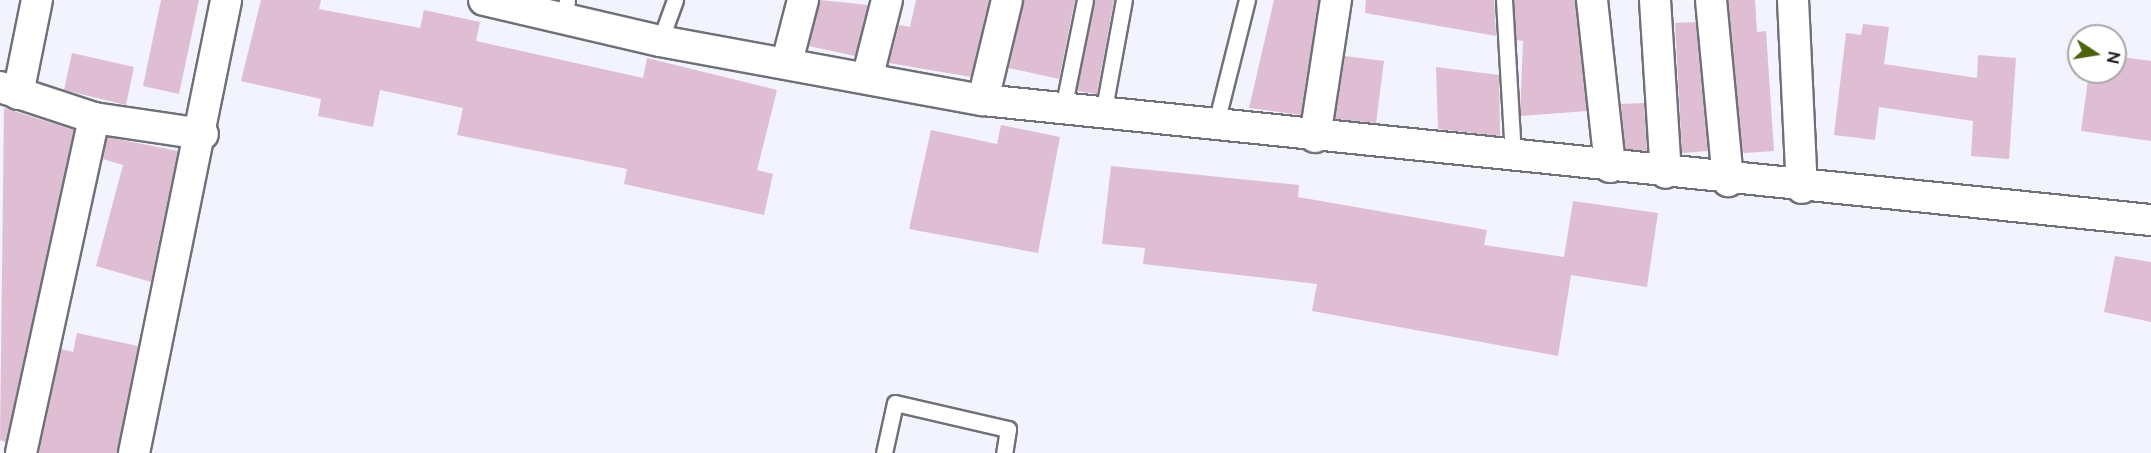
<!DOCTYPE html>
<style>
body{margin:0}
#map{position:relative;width:2151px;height:453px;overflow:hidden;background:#f2f3fd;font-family:Raleway,sans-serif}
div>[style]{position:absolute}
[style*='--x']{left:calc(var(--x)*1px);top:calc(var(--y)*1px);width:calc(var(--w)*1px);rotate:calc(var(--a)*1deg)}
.building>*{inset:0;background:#dfbed3}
.roads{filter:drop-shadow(2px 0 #6f7179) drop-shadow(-2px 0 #6f7179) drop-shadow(0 2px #6f7179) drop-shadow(0 -2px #6f7179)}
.lane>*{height:15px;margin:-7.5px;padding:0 7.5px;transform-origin:7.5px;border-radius:7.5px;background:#fff}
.street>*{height:30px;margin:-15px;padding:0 15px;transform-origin:15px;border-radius:15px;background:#fff}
span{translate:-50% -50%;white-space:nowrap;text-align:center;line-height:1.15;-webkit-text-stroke:6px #fff;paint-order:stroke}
.north{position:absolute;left:2067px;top:24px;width:60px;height:60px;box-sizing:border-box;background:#fff;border:2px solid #a7a7a9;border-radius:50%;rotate:102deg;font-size:16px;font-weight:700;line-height:24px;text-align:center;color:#232327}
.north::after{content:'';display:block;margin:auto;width:21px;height:27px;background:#4b620e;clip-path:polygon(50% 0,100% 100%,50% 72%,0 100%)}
</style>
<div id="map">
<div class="building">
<i style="clip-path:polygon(161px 0,199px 0,179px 94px,143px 86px)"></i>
<i style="clip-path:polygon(261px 0,321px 0,319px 9px,420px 28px,424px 10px,480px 22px,476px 41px,643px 78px,647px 58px,777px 90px,757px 170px,773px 174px,764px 215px,624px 184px,627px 169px,457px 135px,463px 108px,380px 90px,373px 127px,318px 116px,321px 99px,241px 81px)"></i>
<i style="clip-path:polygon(820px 0,868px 5px,855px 56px,809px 46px)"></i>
<i style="clip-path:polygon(916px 0,989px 0,971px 77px,889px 63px,899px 25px,910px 27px)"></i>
<i style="clip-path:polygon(1024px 0,1075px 0,1059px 79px,1009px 68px)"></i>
<i style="clip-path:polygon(1095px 0,1114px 0,1097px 94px,1077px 91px)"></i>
<i style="clip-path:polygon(1274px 0,1319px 0,1301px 115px,1249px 108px)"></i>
<i style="clip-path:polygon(1366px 0,1494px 0,1496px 36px,1365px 13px)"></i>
<i style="clip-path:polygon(1514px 0,1575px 0,1587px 111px,1520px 116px,1523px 41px,1516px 40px)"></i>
<i style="clip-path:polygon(1728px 0,1755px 0,1757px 32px,1766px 31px,1774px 151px,1744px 153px,1742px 149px)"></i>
<i style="clip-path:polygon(1696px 22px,1708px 151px,1682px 153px,1675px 23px)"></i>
<i style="clip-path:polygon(1863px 24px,1889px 27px,1884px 64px,1977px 78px,1978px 55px,2016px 58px,2009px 159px,1971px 156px,1973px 121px,1879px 107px,1875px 140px,1834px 135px,1846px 33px,1861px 35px)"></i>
<i style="clip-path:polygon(72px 53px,134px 67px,126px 105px,64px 90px)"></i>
<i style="clip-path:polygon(1345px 56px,1384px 61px,1376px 123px,1335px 119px)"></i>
<i style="clip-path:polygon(2115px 56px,2151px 61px,2151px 141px,2081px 131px,2089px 72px,2115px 72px)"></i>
<i style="clip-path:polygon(1436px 67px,1499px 75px,1500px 136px,1438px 129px)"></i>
<i style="clip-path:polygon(1644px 103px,1647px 151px,1625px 149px,1621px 104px)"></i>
<i style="clip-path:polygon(4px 108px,74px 130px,6px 442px,0 440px)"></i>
<i style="clip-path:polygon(1001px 125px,1060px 137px,1038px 253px,909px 229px,931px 130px,997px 144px)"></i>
<i style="clip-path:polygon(107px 137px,178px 151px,151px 282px,96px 266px,123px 165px,103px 159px)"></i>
<i style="clip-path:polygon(1111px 166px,1299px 185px,1298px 197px,1487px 230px,1484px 245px,1564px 257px,1573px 201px,1658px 213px,1647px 287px,1571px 275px,1558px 356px,1312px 311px,1317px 284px,1143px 264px,1145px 248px,1102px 244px)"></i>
<i style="clip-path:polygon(2115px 256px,2151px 262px,2151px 322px,2104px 312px)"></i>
<i style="clip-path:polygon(77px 333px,138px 346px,117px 453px,39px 453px,61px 349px,73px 352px)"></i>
</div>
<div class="roads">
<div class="lane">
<i style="--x:1504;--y:0;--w:156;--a:86.7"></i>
<i style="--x:565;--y:19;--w:19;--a:-84"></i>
<i style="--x:660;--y:41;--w:44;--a:-69.9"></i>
<i style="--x:1063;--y:109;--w:111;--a:-78.6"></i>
<i style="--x:1103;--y:114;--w:116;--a:-79.6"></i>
<i style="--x:1215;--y:127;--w:131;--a:-75.9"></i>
<i style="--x:884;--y:453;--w:51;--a:-77.6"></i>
<i style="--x:895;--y:403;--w:116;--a:13"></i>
<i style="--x:1008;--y:429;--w:24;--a:99"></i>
</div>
<div class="street">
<i style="--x:484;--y:0;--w:181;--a:13.1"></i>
<i style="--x:660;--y:41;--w:328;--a:10.4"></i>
<i style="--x:983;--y:100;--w:1174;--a:5.87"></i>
<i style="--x:1592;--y:0;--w:168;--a:83.8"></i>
<i style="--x:1655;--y:0;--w:173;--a:86.4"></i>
<i style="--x:1711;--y:0;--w:182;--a:84.6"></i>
<i style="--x:1793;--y:0;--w:188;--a:87.3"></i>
<i style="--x:787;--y:62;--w:64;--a:-75.5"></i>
<i style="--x:868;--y:75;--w:77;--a:-75.8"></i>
<i style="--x:0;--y:87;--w:99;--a:18.3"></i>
<i style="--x:94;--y:118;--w:110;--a:8.4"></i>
<i style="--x:18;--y:94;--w:96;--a:-78.6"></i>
<i style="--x:983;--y:100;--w:103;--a:-76.5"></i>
<i style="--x:1315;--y:137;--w:139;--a:-81.3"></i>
<i style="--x:21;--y:453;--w:343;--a:-77.7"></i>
<i style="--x:134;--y:453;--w:462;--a:-78.5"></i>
</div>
</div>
<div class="north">N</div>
</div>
